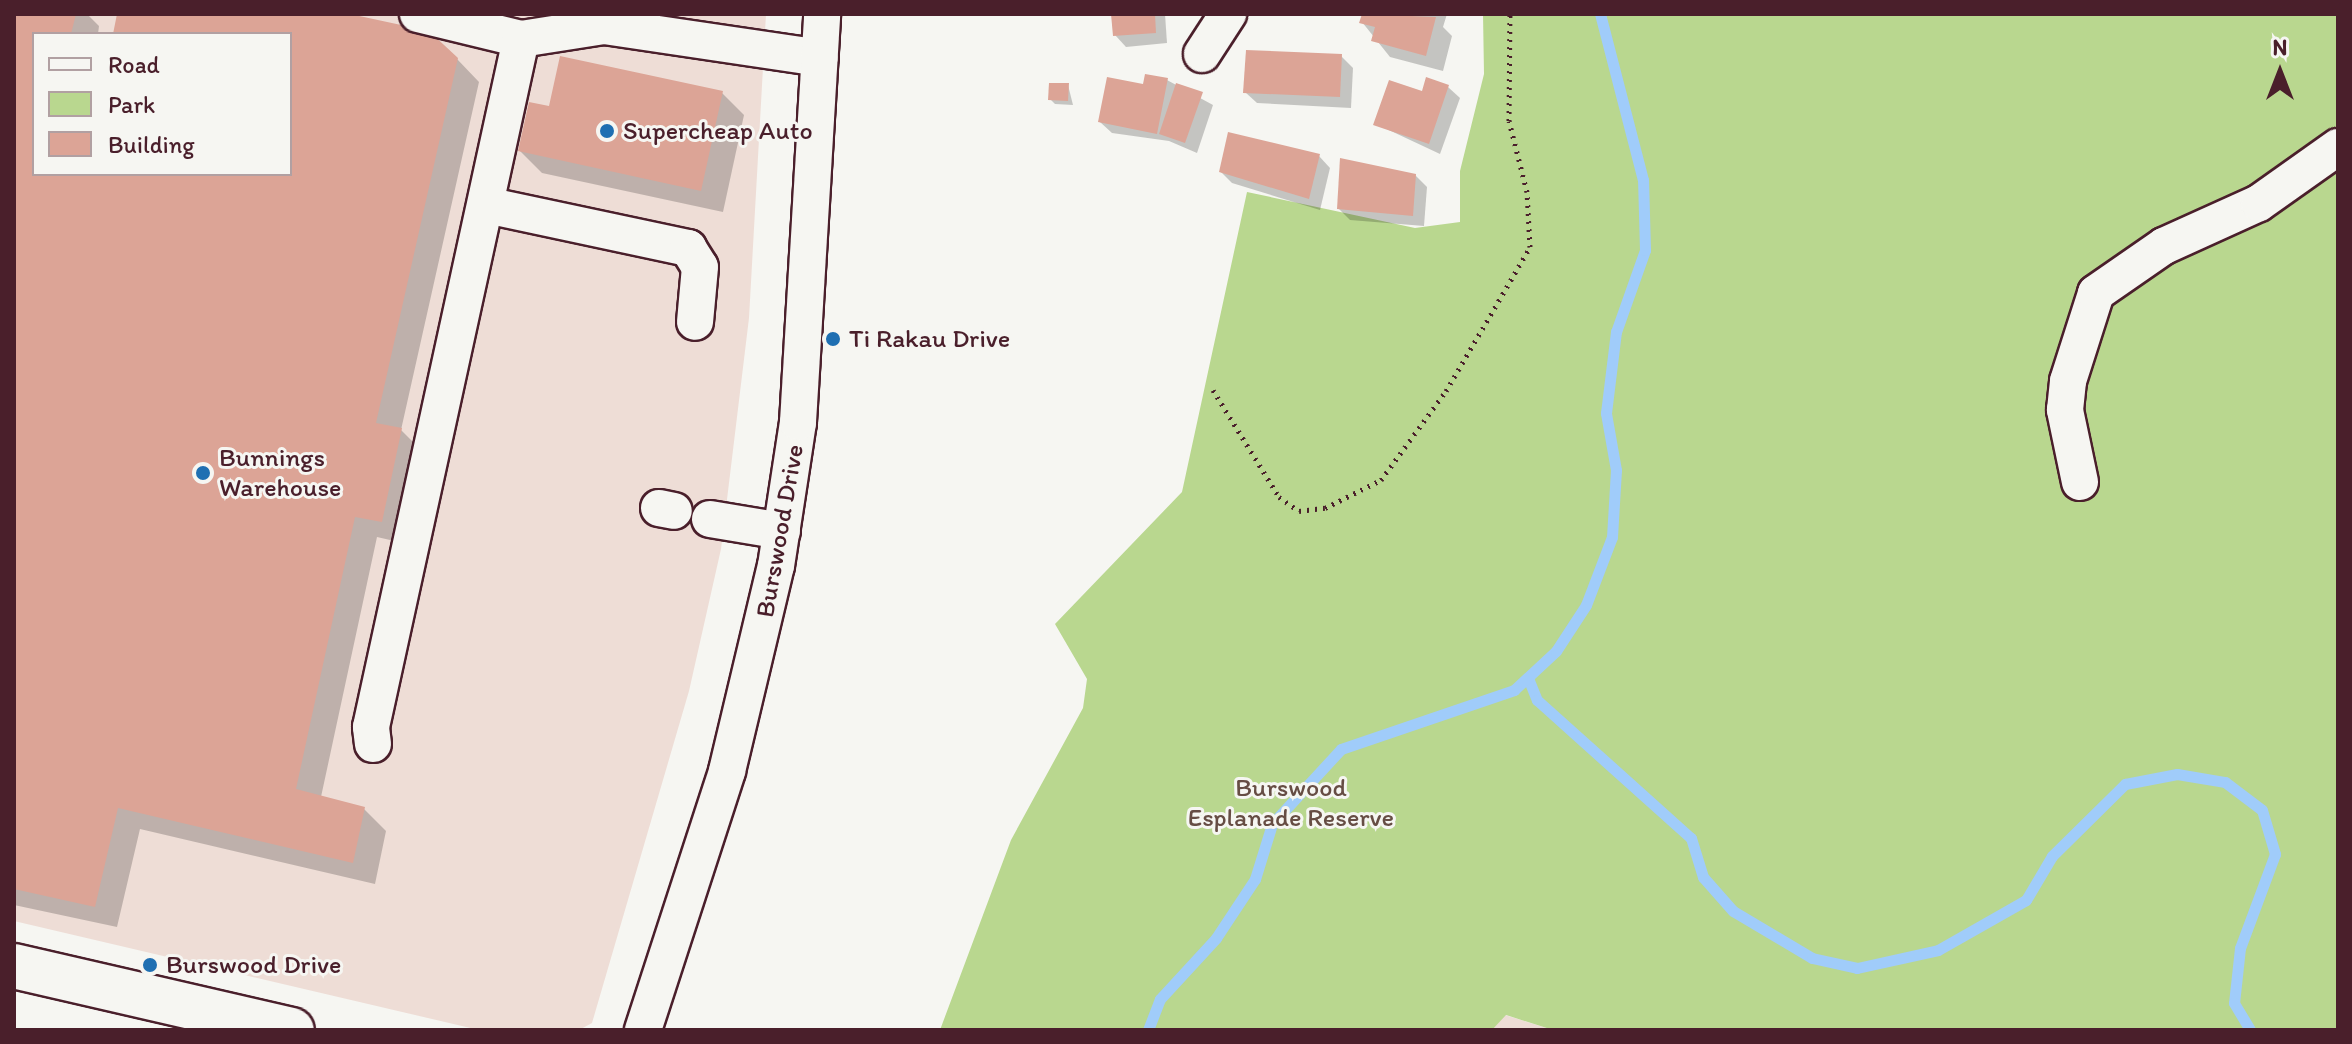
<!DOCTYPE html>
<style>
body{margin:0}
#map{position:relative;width:2352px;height:1044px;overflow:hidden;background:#f6f6f2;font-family:Itim,sans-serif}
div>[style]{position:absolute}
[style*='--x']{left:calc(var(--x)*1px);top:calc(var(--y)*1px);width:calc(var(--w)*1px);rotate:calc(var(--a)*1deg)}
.built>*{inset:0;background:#eeddd6}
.green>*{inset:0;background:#b9d78f}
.shadow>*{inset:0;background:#0003}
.stream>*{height:11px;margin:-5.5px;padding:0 5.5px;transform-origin:5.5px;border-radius:5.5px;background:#a0ccfa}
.building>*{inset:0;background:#dca496}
.path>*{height:5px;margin-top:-2.5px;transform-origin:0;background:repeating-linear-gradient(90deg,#4a1f2b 0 2px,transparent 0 8px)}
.roads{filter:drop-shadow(2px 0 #4a1f2b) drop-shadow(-2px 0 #4a1f2b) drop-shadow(0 2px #4a1f2b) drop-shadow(0 -2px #4a1f2b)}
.minor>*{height:36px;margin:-18px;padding:0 18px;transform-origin:18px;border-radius:18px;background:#f6f6f2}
.major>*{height:44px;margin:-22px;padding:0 22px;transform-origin:22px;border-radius:22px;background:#f6f6f2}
.dots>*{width:22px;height:22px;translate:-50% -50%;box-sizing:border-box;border:4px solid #f6f6f2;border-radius:50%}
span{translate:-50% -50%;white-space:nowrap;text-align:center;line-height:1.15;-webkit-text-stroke:6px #f6f6f2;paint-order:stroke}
.poi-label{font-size:26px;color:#4a1f2b}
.left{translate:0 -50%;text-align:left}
.street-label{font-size:26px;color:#4a1f2b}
.park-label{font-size:26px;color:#664d44}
.frame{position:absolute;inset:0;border:16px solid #4a1f2b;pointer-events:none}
.legend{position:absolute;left:32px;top:32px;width:260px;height:144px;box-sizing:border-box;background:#f6f6f2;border:2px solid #b1a0a2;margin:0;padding:10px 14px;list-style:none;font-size:24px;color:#4a1f2b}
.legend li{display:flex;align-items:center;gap:16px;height:40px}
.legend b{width:40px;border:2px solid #b1a0a2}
.north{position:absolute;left:2240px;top:32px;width:80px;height:80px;-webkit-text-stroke:6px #f6f6f2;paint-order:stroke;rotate:0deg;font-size:22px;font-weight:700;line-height:32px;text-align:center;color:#4a1f2b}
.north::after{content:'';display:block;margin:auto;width:28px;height:36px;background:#4a1f2b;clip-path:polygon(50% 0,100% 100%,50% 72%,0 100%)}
</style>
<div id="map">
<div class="built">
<i style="clip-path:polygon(evenodd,14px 14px,766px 14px,749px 318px,721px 549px,689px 691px,592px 1023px,579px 1030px,479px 1030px,14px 921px,14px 14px,34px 34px,290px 34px,290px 174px,34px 174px,34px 34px)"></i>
<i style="clip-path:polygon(1505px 1015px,1553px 1030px,1492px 1030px)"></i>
</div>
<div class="green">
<i style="clip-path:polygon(1483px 14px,2338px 14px,2338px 1030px,1553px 1030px,1506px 1015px,1492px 1030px,940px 1030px,1011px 840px,1083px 708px,1087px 679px,1055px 624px,1182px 492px,1247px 192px,1415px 228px,1460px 222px,1460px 171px,1484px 74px)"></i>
</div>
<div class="shadow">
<i style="clip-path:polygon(14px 14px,87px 14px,99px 26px,98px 34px,34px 34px,34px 174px,290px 174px,290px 34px,115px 34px,121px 14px,340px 14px,457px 59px,479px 82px,401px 430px,423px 452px,403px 543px,377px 537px,321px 797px,364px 809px,386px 831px,375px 884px,140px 829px,117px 927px,14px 905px)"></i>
<i style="clip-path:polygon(1113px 14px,1165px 14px,1167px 43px,1126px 47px,1115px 35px)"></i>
<i style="clip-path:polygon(1364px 14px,1447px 14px,1443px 27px,1452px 36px,1443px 71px,1390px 57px,1362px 22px)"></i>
<i style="clip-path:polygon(1341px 56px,1353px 68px,1351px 108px,1257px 103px,1245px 92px)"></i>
<i style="clip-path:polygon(1167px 80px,1213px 105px,1197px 153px,1169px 141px,1112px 133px,1100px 122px,1144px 86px)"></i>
<i style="clip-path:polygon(1068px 85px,1073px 105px,1055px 104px,1050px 99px)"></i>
<i style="clip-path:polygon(1448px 87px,1460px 98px,1440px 154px,1376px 124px,1423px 93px)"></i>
<i style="clip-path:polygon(722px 93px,744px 115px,723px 212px,542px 173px,520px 151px,551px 108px)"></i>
<i style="clip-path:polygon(1319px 156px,1330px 168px,1320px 210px,1232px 183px,1221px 172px)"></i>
<i style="clip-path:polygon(1342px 160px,1415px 175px,1427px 187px,1424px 226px,1350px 220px,1339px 209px)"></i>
</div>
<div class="stream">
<i style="--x:1528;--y:678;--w:24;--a:68"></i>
<i style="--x:1537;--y:700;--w:207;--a:41.9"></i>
<i style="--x:1691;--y:838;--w:41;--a:72.9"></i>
<i style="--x:1703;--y:877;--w:45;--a:48.6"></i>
<i style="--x:1733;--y:911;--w:92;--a:30.7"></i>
<i style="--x:1812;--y:958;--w:46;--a:12.5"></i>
<i style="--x:1857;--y:968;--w:83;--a:-12.5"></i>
<i style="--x:1938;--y:950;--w:101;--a:-29.6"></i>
<i style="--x:2026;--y:900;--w:51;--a:-59.4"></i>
<i style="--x:2052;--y:856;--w:103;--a:-44.6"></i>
<i style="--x:2125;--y:784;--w:53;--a:-10.9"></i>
<i style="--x:2177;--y:774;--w:49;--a:9.5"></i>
<i style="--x:2225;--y:782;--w:46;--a:37.1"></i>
<i style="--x:2262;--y:810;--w:46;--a:73.5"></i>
<i style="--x:2275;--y:854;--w:100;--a:110.4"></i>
<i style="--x:2240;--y:948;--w:55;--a:96.2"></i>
<i style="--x:2234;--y:1003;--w:31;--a:59"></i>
<i style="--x:1148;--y:1030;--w:33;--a:-69"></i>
<i style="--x:1160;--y:999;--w:83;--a:-47.4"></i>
<i style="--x:1216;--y:938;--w:71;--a:-56.5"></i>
<i style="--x:1255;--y:879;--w:58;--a:-72.8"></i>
<i style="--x:1272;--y:824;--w:102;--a:-47.4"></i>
<i style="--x:1341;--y:749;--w:183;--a:-18.8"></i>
<i style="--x:1514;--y:690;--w:57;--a:-42.9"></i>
<i style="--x:1556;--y:651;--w:55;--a:-56.9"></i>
<i style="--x:1586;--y:605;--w:73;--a:-69.1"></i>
<i style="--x:1612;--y:537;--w:67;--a:-86.6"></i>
<i style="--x:1616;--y:470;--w:58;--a:-100"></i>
<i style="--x:1606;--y:413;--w:82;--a:-83"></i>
<i style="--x:1616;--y:332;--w:87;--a:-70.5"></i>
<i style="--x:1645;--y:250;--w:70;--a:-91.6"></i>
<i style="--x:1643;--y:180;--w:171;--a:-104.5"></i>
</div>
<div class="building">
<i style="clip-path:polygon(14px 14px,76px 14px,71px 34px,34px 34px,34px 174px,290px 174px,290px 34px,113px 34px,117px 14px,350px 14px,429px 31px,458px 58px,376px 423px,402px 428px,382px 522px,355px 517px,296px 789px,365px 807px,353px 863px,118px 808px,95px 907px,14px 889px)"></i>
<i style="clip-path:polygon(1111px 14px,1155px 14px,1156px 33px,1113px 36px)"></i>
<i style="clip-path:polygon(1362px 14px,1436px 17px,1426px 56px,1371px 41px,1375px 27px,1359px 23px)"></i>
<i style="clip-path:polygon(1246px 50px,1342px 54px,1340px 97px,1243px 93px)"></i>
<i style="clip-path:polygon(560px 56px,723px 91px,701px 191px,518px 151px,529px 102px,549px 106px)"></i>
<i style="clip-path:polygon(1145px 74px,1168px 78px,1157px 134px,1098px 122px,1107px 77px,1143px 84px)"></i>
<i style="clip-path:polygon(1426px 77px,1449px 85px,1429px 144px,1373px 125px,1389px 80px,1422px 91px)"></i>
<i style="clip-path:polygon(1049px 83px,1069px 83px,1068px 101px,1048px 100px)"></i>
<i style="clip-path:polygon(1176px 83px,1203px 92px,1185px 143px,1159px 134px)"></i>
<i style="clip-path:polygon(1228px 132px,1320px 154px,1309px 199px,1219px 172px)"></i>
<i style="clip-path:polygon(1340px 158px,1416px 174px,1413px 216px,1337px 209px)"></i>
</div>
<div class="path">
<i style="--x:1213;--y:390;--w:126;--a:58.3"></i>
<i style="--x:1279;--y:497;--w:24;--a:35"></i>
<i style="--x:1299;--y:511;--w:26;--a:-7"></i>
<i style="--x:1325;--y:508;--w:63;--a:-26.6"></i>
<i style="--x:1381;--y:480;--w:110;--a:-53.9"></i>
<i style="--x:1446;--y:391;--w:167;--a:-59.7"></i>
<i style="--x:1530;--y:247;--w:55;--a:-93.1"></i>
<i style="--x:1527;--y:192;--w:73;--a:-104.2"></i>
<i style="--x:1509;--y:121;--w:107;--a:-89.5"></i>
</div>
<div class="roads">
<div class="minor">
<i style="--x:418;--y:14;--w:106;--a:13.6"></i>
<i style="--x:1202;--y:54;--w:48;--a:-57"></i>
<i style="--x:486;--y:205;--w:207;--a:12"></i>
<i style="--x:688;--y:248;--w:22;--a:58"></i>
<i style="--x:700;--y:267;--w:55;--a:95.2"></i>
<i style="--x:2080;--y:482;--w:74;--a:-101.8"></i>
<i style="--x:2065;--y:410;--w:29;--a:-84"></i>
<i style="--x:2068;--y:381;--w:92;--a:-72.3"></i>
<i style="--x:2096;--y:293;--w:83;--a:-34.7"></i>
<i style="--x:2164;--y:246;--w:104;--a:-24.4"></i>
<i style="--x:2259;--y:203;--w:97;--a:-35.3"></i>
<i style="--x:659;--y:508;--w:15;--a:11"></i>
<i style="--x:710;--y:519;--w:73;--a:9.5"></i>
<i style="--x:373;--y:744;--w:17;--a:-97"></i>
<i style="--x:371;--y:727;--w:704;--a:-77.7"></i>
<i style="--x:521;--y:39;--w:84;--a:-8.9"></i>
<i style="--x:604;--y:26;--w:218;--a:8.4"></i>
<i style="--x:643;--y:1030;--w:272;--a:-72"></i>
<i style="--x:727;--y:771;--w:211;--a:-76.6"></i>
<i style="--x:776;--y:566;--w:146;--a:-81.3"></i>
<i style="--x:798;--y:422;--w:409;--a:-86.6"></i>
</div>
<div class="major">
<i style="--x:14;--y:966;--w:285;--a:13"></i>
</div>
</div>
<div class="dots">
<i style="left:607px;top:131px;background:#1f6fb2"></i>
<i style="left:833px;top:339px;background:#1f6fb2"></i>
<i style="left:203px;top:473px;background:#1f6fb2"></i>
<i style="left:150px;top:965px;background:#1f6fb2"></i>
</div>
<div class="poi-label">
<span class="left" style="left:623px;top:131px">Supercheap Auto</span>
<span class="left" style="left:849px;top:339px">Ti Rakau Drive</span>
<span class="left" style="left:219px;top:473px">Bunnings<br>Warehouse</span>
<span class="left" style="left:166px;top:965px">Burswood Drive</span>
</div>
<div class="street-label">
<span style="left:780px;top:531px;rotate:-80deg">Burswood Drive</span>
</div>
<div class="park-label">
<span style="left:1291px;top:803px">Burswood<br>Esplanade Reserve</span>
</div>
<div class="frame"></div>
<ul class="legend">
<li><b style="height:10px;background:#f6f6f2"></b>Road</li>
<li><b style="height:22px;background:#b9d78f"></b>Park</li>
<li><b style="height:22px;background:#dca496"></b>Building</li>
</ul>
<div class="north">N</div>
</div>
